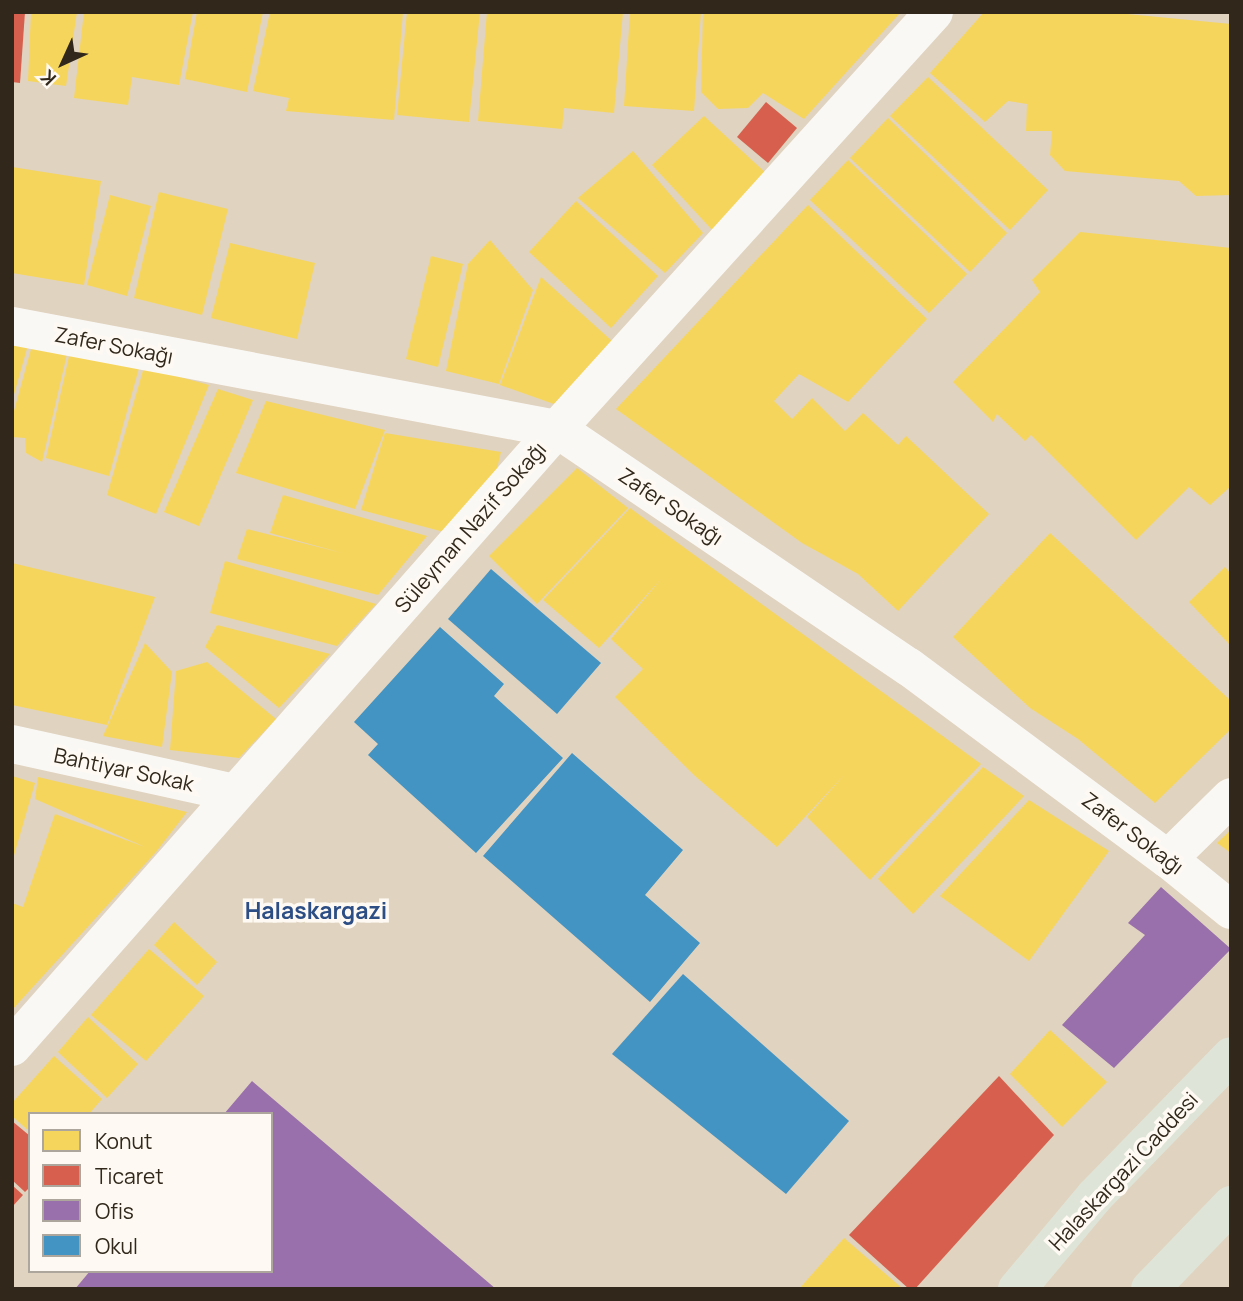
<!DOCTYPE html>
<meta charset="utf-8">
<style>
body{margin:0}
#map{position:relative;width:1243px;height:1301px;overflow:hidden;background:#e0d3bf;font-family:Manrope,sans-serif}
div>[style]{position:absolute}
[style*='--x']{left:calc(var(--x)*1px);top:calc(var(--y)*1px);width:calc(var(--w)*1px);rotate:calc(var(--a)*1deg)}
.homes>*{inset:0;background:#f6d55c}
.shops>*{inset:0;background:#d6604d}
.offices>*{inset:0;background:#9970ab}
.schools>*{inset:0;background:#4393c3}
.street>*{height:38px;margin:-19px;padding:0 19px;transform-origin:19px;border-radius:19px;background:#faf8f5}
.primary>*{height:38px;margin:-19px;padding:0 19px;transform-origin:19px;border-radius:19px;background:#dfe4d8}
span{translate:-50% -50%;white-space:nowrap;text-align:center;line-height:1.15;-webkit-text-stroke:7px #fefaf3;paint-order:stroke}
.street-label{font-size:21px;color:#31281b}
.neighbourhood-label{font-size:23px;color:#2c4e85;font-weight:700}
.frame{position:absolute;inset:0;border:14px solid #31281b;pointer-events:none}
.legend{position:absolute;left:28px;top:1112px;width:245px;height:161px;box-sizing:border-box;background:#fefaf3;border:2px solid #aca69d;margin:0;padding:9px 12px;list-style:none;font-size:21px;color:#31281b}
.legend li{display:flex;align-items:center;gap:14px;height:35px}
.legend b{width:35px;border:2px solid #aca69d}
.north{position:absolute;left:28px;top:28px;width:70px;height:70px;-webkit-text-stroke:5px #fefaf3;paint-order:stroke;rotate:225deg;font-size:19px;font-weight:700;line-height:28px;text-align:center;color:#31281b}
.north::after{content:'';display:block;margin:auto;width:24px;height:32px;background:#31281b;clip-path:polygon(50% 0,100% 100%,50% 72%,0 100%)}
</style>
<div id="map">
<div class="homes">
<i style="clip-path:polygon(31px 12px,77px 12px,66px 86px,28px 81px)"></i>
<i style="clip-path:polygon(84px 12px,193px 12px,179px 85px,132px 77px,128px 105px,74px 98px)"></i>
<i style="clip-path:polygon(197px 12px,263px 12px,247px 92px,185px 79px)"></i>
<i style="clip-path:polygon(270px 12px,403px 12px,394px 120px,286px 111px,289px 98px,253px 91px)"></i>
<i style="clip-path:polygon(407px 12px,480px 12px,469px 122px,397px 115px)"></i>
<i style="clip-path:polygon(487px 12px,623px 12px,614px 113px,564px 108px,562px 129px,478px 121px)"></i>
<i style="clip-path:polygon(630px 12px,701px 12px,694px 111px,624px 106px)"></i>
<i style="clip-path:polygon(703px 12px,901px 12px,804px 119px,763px 93px,748px 108px,718px 109px,701px 92px)"></i>
<i style="clip-path:polygon(984px 12px,1106px 12px,1231px 24px,1231px 195px,1196px 196px,1179px 181px,1065px 171px,1050px 155px,1052px 131px,1026px 131px,1027px 104px,1008px 101px,985px 122px,930px 73px)"></i>
<i style="clip-path:polygon(928px 77px,1048px 190px,1010px 230px,890px 116px)"></i>
<i style="clip-path:polygon(704px 116px,767px 174px,714px 232px,652px 165px)"></i>
<i style="clip-path:polygon(888px 118px,1007px 233px,970px 272px,850px 158px)"></i>
<i style="clip-path:polygon(633px 151px,703px 233px,665px 273px,578px 198px)"></i>
<i style="clip-path:polygon(848px 160px,967px 274px,929px 313px,810px 200px)"></i>
<i style="clip-path:polygon(12px 167px,101px 181px,84px 285px,12px 273px)"></i>
<i style="clip-path:polygon(159px 192px,228px 209px,202px 315px,134px 298px)"></i>
<i style="clip-path:polygon(110px 195px,151px 206px,127px 296px,87px 285px)"></i>
<i style="clip-path:polygon(576px 201px,658px 276px,611px 328px,529px 252px)"></i>
<i style="clip-path:polygon(808px 205px,927px 319px,848px 402px,799px 374px,774px 401px,792px 419px,812px 398px,845px 431px,863px 413px,898px 445px,906px 436px,989px 514px,898px 611px,858px 574px,802px 543px,616px 409px)"></i>
<i style="clip-path:polygon(1080px 232px,1231px 248px,1231px 486px,1210px 505px,1189px 487px,1136px 540px,1031px 435px,1025px 441px,997px 414px,993px 422px,953px 382px,1040px 292px,1032px 280px)"></i>
<i style="clip-path:polygon(490px 240px,533px 290px,499px 384px,446px 371px,468px 264px)"></i>
<i style="clip-path:polygon(230px 243px,315px 263px,297px 339px,211px 318px)"></i>
<i style="clip-path:polygon(431px 256px,463px 264px,438px 367px,406px 359px)"></i>
<i style="clip-path:polygon(541px 277px,612px 341px,554px 404px,500px 385px)"></i>
<i style="clip-path:polygon(12px 341px,28px 345px,13px 398px,12px 398px)"></i>
<i style="clip-path:polygon(33px 342px,67px 354px,42px 462px,26px 453px,25px 438px,12px 437px,12px 418px)"></i>
<i style="clip-path:polygon(70px 352px,139px 368px,109px 476px,46px 458px)"></i>
<i style="clip-path:polygon(144px 367px,209px 385px,156px 514px,107px 495px)"></i>
<i style="clip-path:polygon(218px 389px,253px 400px,199px 526px,164px 512px)"></i>
<i style="clip-path:polygon(266px 401px,385px 430px,355px 509px,236px 473px)"></i>
<i style="clip-path:polygon(385px 433px,501px 452px,495px 477px,444px 532px,361px 510px)"></i>
<i style="clip-path:polygon(577px 468px,628px 508px,537px 604px,489px 556px)"></i>
<i style="clip-path:polygon(283px 495px,427px 536px,378px 595px,237px 559px,247px 529px,342px 553px,270px 533px)"></i>
<i style="clip-path:polygon(630px 508px,981px 764px,870px 880px,807px 817px,845px 774px,777px 847px,695px 776px,615px 697px,643px 669px,611px 639px,661px 579px,599px 648px,543px 600px)"></i>
<i style="clip-path:polygon(1050px 533px,1231px 701px,1231px 729px,1155px 803px,1078px 739px,1030px 708px,953px 637px)"></i>
<i style="clip-path:polygon(225px 561px,376px 604px,337px 646px,210px 613px)"></i>
<i style="clip-path:polygon(12px 563px,155px 597px,107px 725px,12px 705px)"></i>
<i style="clip-path:polygon(1225px 567px,1231px 574px,1231px 646px,1189px 602px)"></i>
<i style="clip-path:polygon(217px 625px,330px 654px,279px 708px,205px 647px)"></i>
<i style="clip-path:polygon(145px 643px,172px 672px,162px 747px,103px 736px)"></i>
<i style="clip-path:polygon(207px 662px,276px 719px,239px 758px,170px 750px,176px 671px)"></i>
<i style="clip-path:polygon(983px 767px,1024px 796px,913px 914px,878px 879px)"></i>
<i style="clip-path:polygon(12px 776px,35px 783px,13px 859px,12px 859px)"></i>
<i style="clip-path:polygon(38px 777px,187px 812px,156px 852px,12px 1010px,12px 903px,23px 907px,55px 814px,145px 847px,35px 799px)"></i>
<i style="clip-path:polygon(1029px 800px,1109px 851px,1029px 961px,940px 896px)"></i>
<i style="clip-path:polygon(1231px 830px,1231px 853px,1217px 843px)"></i>
<i style="clip-path:polygon(174px 922px,217px 962px,197px 985px,154px 945px)"></i>
<i style="clip-path:polygon(149px 949px,204px 996px,146px 1061px,91px 1015px)"></i>
<i style="clip-path:polygon(88px 1017px,138px 1064px,107px 1098px,58px 1052px)"></i>
<i style="clip-path:polygon(1050px 1030px,1107px 1082px,1062px 1127px,1010px 1074px)"></i>
<i style="clip-path:polygon(54px 1056px,102px 1099px,89px 1114px,30px 1114px,30px 1132px,12px 1116px,12px 1103px)"></i>
<i style="clip-path:polygon(844px 1238px,903px 1289px,799px 1289px)"></i>
</div>
<div class="shops">
<i style="clip-path:polygon(12px 12px,25px 12px,20px 83px,12px 82px)"></i>
<i style="clip-path:polygon(766px 102px,797px 128px,768px 163px,737px 137px)"></i>
<i style="clip-path:polygon(999px 1076px,1054px 1135px,915px 1289px,909px 1289px,849px 1235px)"></i>
<i style="clip-path:polygon(12px 1121px,30px 1136px,30px 1187px,25px 1192px,12px 1180px)"></i>
<i style="clip-path:polygon(12px 1185px,23px 1195px,12px 1207px)"></i>
</div>
<div class="offices">
<i style="clip-path:polygon(1161px 887px,1231px 949px,1114px 1068px,1062px 1025px,1145px 935px,1128px 923px)"></i>
<i style="clip-path:polygon(252px 1081px,496px 1289px,75px 1289px,90px 1271px,271px 1271px,271px 1114px,224px 1114px)"></i>
</div>
<div class="schools">
<i style="clip-path:polygon(491px 569px,601px 663px,557px 714px,448px 619px)"></i>
<i style="clip-path:polygon(440px 627px,504px 684px,494px 696px,563px 758px,476px 853px,368px 755px,378px 744px,354px 722px)"></i>
<i style="clip-path:polygon(572px 753px,683px 850px,645px 895px,700px 943px,650px 1002px,483px 856px)"></i>
<i style="clip-path:polygon(683px 974px,849px 1121px,786px 1194px,612px 1054px)"></i>
</div>
<div class="street">
<i style="--x:12;--y:326;--w:555;--a:10.7"></i>
<i style="--x:557;--y:429;--w:425;--a:34.1"></i>
<i style="--x:909;--y:667;--w:322;--a:36.6"></i>
<i style="--x:1168;--y:859;--w:81;--a:39"></i>
<i style="--x:12;--y:744;--w:228;--a:12.4"></i>
<i style="--x:1168;--y:859;--w:88;--a:-44.5"></i>
<i style="--x:12;--y:1047;--w:824;--a:-48.59"></i>
<i style="--x:557;--y:429;--w:562;--a:-47.88"></i>
</div>
<div class="primary">
<i style="--x:1017;--y:1289;--w:121;--a:-50"></i>
<i style="--x:1095;--y:1196;--w:195;--a:-45.8"></i>
<i style="--x:1150;--y:1289;--w:117;--a:-46"></i>
</div>
<div class="street-label">
<span style="left:114px;top:345px;rotate:11deg">Zafer Sokağı</span>
<span style="left:671px;top:506px;rotate:34deg">Zafer Sokağı</span>
<span style="left:470px;top:527px;rotate:-49deg">Süleyman Nazif Sokağı</span>
<span style="left:124px;top:769px;rotate:12deg">Bahtiyar Sokak</span>
<span style="left:1133px;top:833px;rotate:37deg">Zafer Sokağı</span>
<span style="left:1123px;top:1171px;rotate:-47deg">Halaskargazi Caddesi</span>
</div>
<div class="neighbourhood-label">
<span style="left:316px;top:910px">Halaskargazi</span>
</div>
<div class="frame"></div>
<ul class="legend">
<li><b style="height:19px;background:#f6d55c"></b>Konut</li>
<li><b style="height:19px;background:#d6604d"></b>Ticaret</li>
<li><b style="height:19px;background:#9970ab"></b>Ofis</li>
<li><b style="height:19px;background:#4393c3"></b>Okul</li>
</ul>
<div class="north">K</div>
</div>
